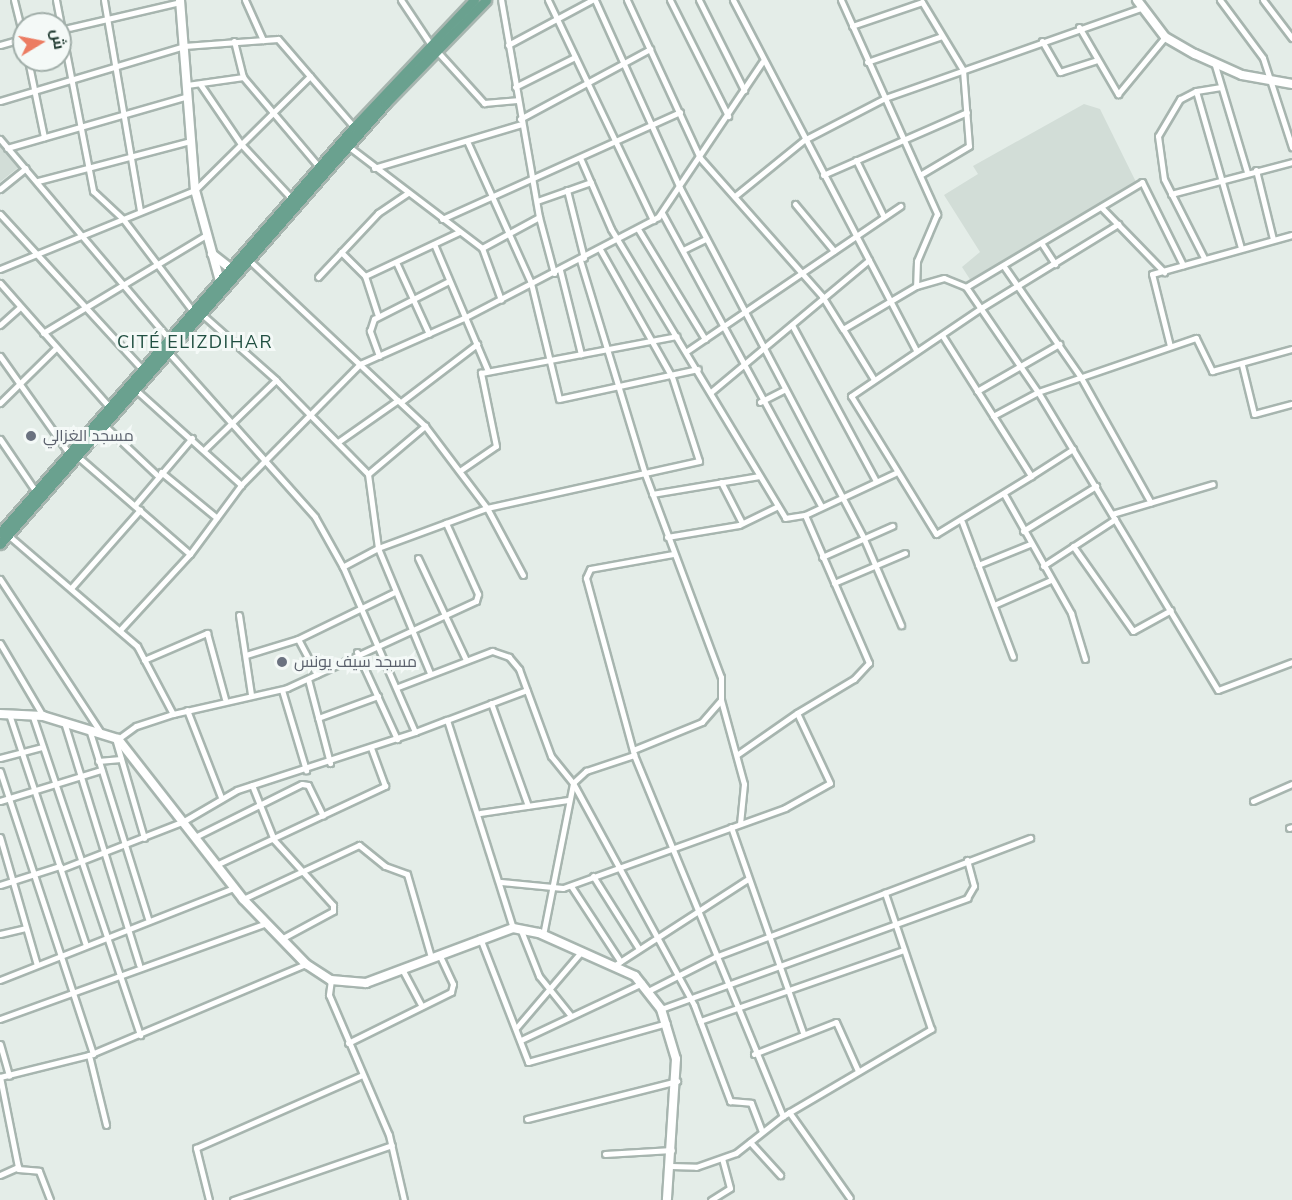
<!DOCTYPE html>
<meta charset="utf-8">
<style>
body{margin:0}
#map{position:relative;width:1292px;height:1200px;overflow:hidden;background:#e4ede8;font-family:"Nunito Sans",Cairo,sans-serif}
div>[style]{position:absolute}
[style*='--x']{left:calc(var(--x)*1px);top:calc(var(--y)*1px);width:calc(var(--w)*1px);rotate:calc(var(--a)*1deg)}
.built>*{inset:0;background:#d2ddd7}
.roads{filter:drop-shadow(2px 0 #a7b5af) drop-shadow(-2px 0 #a7b5af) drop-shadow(0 2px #a7b5af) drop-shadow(0 -2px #a7b5af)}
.street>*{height:5px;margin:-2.5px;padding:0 2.5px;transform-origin:2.5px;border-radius:2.5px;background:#fff}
.secondary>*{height:8px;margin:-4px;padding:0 4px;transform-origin:4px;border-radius:4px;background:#fff}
.primary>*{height:9px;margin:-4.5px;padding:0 4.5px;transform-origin:4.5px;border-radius:4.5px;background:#6aa18f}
.dots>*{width:16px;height:16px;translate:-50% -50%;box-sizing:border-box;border:3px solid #f4f9f7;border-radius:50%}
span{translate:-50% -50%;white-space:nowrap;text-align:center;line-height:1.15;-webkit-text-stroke:6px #f4f9f7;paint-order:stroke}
.worship-label{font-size:16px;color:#5b616d}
.left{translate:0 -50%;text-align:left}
.neighbourhood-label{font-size:18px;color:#204f41;letter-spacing:1.5px}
.north{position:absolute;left:12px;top:12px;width:60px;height:60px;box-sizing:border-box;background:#f4f9f7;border:2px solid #a1aea9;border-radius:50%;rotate:80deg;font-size:16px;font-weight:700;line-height:24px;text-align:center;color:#243e35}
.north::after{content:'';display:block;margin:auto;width:21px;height:27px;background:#ec7c62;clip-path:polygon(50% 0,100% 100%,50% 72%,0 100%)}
</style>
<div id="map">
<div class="built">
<i style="clip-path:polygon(1084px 104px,1100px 109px,1136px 182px,973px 284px,962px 267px,980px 252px,944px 195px,978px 174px,973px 166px)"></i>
<i style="clip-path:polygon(0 145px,19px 167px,0 182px)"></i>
</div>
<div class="roads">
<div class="street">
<i style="--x:14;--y:0;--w:41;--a:76"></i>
<i style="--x:56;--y:0;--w:195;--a:79"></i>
<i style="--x:93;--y:191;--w:41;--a:43"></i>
<i style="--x:123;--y:219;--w:118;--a:52.9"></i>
<i style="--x:104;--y:0;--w:214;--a:80.3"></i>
<i style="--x:245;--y:0;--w:44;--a:65.8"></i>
<i style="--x:401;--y:0;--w:54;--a:56.3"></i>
<i style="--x:548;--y:0;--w:244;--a:64.5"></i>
<i style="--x:595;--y:0;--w:206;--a:65.7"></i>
<i style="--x:680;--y:188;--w:396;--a:62.3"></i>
<i style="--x:864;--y:539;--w:94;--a:66.7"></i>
<i style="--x:627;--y:0;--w:174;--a:65.2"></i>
<i style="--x:700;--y:158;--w:184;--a:48.5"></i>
<i style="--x:822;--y:296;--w:39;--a:58"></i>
<i style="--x:670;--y:0;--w:130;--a:63.4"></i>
<i style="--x:699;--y:0;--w:101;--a:63.4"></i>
<i style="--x:733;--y:0;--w:395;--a:62.4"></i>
<i style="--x:841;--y:0;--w:235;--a:65.8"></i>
<i style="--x:937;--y:214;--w:51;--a:113.1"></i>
<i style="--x:917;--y:261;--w:25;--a:92"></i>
<i style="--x:1220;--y:0;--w:72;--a:53.4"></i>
<i style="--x:1263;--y:58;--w:94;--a:72"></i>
<i style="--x:1263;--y:0;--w:48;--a:52.7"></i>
<i style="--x:852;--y:26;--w:74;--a:-18.9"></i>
<i style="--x:922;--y:2;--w:79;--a:58.9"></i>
<i style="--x:963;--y:70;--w:76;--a:85.5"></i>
<i style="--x:969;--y:146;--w:57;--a:149.4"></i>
<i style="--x:1079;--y:27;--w:78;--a:59.8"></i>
<i style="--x:1118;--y:94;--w:74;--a:-50.5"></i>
<i style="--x:60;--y:30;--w:123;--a:-13.1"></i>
<i style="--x:234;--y:41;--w:37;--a:76"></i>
<i style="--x:243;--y:77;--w:118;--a:49.8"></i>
<i style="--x:1042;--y:41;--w:36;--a:60"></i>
<i style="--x:1060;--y:72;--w:38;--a:-18"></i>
<i style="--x:0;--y:45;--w:25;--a:-16"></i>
<i style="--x:508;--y:45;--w:95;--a:-28.2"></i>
<i style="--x:436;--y:50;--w:72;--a:47.8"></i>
<i style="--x:484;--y:103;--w:33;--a:-5"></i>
<i style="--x:28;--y:60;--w:79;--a:78.3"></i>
<i style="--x:867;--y:62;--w:79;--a:-19.1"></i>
<i style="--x:1214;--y:62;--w:115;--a:73.3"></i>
<i style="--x:200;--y:84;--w:73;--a:55.7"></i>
<i style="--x:241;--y:144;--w:75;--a:47.2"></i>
<i style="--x:187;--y:85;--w:57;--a:-8.1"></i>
<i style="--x:515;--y:87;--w:67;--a:-26.6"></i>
<i style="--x:1221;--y:87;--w:25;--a:171"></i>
<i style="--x:1196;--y:91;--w:163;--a:74"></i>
<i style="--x:1196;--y:91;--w:18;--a:153"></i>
<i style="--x:1180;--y:99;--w:43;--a:120.7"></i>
<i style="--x:1158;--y:136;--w:43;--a:82.1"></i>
<i style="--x:1164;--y:179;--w:89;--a:63.1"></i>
<i style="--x:0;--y:101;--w:192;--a:-16.6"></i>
<i style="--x:184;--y:46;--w:94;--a:-4.3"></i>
<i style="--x:278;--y:39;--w:116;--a:49.2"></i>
<i style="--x:520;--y:119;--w:148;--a:-28.3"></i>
<i style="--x:0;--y:139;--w:263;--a:49.8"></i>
<i style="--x:467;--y:141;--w:156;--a:65.7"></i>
<i style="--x:531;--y:283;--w:119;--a:76.4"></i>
<i style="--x:559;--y:399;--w:142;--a:-12.2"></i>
<i style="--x:348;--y:146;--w:168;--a:37.3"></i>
<i style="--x:482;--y:248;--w:55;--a:69.9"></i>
<i style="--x:7;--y:148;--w:188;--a:-16"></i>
<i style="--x:581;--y:160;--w:75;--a:66.5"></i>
<i style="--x:611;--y:229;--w:337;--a:58.9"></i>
<i style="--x:785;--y:518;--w:20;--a:-9"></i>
<i style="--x:856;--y:160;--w:61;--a:63.9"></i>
<i style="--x:374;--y:168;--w:154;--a:-16.6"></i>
<i style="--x:1256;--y:170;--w:71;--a:76.2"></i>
<i style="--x:823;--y:175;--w:157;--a:-23.6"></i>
<i style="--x:38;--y:181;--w:158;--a:-14.7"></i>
<i style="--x:0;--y:189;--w:33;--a:-39"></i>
<i style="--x:567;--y:190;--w:70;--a:76"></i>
<i style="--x:1171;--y:194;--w:125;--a:-14.8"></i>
<i style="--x:735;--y:196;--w:89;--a:-39.1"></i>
<i style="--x:804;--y:140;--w:91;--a:-27.4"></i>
<i style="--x:885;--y:98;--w:270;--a:-19.4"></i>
<i style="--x:537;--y:201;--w:57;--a:-19.4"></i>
<i style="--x:795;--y:204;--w:61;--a:50.3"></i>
<i style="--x:1101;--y:207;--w:91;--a:45.9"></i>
<i style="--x:662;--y:213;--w:333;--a:61.5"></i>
<i style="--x:0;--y:214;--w:212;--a:47.5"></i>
<i style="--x:539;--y:217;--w:58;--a:75"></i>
<i style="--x:442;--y:219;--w:261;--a:-24.2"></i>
<i style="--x:638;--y:229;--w:129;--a:58.7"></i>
<i style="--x:434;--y:244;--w:138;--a:67"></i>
<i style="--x:1042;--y:244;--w:24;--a:57"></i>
<i style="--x:482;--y:248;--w:65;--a:-28.5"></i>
<i style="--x:539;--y:217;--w:220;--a:-99.9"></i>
<i style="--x:683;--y:250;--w:25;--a:-26"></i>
<i style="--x:341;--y:252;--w:34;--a:45"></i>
<i style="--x:580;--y:260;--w:224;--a:73.1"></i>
<i style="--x:645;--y:474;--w:217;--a:69.5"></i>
<i style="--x:721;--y:677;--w:23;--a:90"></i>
<i style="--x:721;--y:700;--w:29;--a:131"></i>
<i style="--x:702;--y:722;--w:74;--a:157.9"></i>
<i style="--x:251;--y:262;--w:239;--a:43.3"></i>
<i style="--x:425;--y:426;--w:103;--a:52.9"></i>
<i style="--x:487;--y:508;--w:76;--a:61.8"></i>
<i style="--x:396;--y:262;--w:79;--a:65.4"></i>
<i style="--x:1005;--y:268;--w:131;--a:55.2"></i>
<i style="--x:1080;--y:376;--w:145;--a:60.8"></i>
<i style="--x:0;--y:269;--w:210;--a:-22.1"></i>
<i style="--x:195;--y:190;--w:162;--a:-44.7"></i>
<i style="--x:560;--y:270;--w:87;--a:76"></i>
<i style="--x:318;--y:277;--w:88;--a:-46.8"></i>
<i style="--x:378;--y:213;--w:36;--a:-34"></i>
<i style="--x:0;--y:283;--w:168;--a:48.6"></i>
<i style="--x:966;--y:287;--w:127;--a:55.6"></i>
<i style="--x:1038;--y:392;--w:348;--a:58.9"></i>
<i style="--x:1218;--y:690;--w:79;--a:-20.7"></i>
<i style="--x:204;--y:316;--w:96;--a:41.6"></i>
<i style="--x:276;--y:380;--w:132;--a:45.6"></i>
<i style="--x:368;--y:474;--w:75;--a:82.3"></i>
<i style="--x:378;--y:548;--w:40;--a:152"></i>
<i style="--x:378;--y:316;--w:42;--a:-108"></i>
<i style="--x:365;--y:276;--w:104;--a:-25.1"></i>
<i style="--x:0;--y:325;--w:25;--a:-42"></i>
<i style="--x:792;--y:325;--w:177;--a:61.7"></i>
<i style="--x:43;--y:333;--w:190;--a:-31"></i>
<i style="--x:942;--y:335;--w:167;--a:57.7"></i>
<i style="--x:1031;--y:476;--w:111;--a:148.6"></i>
<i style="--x:936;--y:534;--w:162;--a:-121.6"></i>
<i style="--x:851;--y:396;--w:157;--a:-34.1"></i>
<i style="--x:981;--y:308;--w:161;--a:-31.5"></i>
<i style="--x:1170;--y:346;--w:74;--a:-104"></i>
<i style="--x:1152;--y:274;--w:145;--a:-15.6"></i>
<i style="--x:687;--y:351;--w:258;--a:-34.2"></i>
<i style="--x:170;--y:354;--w:218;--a:48.3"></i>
<i style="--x:315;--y:517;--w:57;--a:60.8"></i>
<i style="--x:343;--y:567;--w:180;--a:66.4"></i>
<i style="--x:415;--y:732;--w:34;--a:-21"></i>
<i style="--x:447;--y:720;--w:218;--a:72.4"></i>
<i style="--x:0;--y:356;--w:118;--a:54.7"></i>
<i style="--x:379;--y:356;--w:27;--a:-110"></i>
<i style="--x:370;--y:331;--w:13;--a:-72"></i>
<i style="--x:374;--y:319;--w:84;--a:-26.9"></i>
<i style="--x:1242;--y:365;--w:50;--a:76.2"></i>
<i style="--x:1254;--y:414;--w:39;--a:-15"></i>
<i style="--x:873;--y:378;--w:57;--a:-121.5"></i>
<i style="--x:843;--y:329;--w:85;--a:-30.5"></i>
<i style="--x:916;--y:286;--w:29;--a:-16"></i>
<i style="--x:944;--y:278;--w:24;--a:22"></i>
<i style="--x:966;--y:287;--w:205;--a:-30.8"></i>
<i style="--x:1142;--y:182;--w:93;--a:63.7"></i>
<i style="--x:136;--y:390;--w:142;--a:42.1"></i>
<i style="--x:977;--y:391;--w:95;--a:-29.8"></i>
<i style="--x:711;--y:392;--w:206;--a:-39.9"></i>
<i style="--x:401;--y:402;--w:96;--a:-37.3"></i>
<i style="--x:760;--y:402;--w:27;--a:-27"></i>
<i style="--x:0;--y:403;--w:78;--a:-44.5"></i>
<i style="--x:993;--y:416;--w:51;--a:-28.1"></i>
<i style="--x:1038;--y:392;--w:167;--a:-18.9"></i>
<i style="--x:1196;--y:338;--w:37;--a:64"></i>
<i style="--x:1212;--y:371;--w:83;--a:-15.4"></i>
<i style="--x:103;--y:424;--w:76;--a:43.4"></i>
<i style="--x:0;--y:439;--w:64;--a:55.8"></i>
<i style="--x:338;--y:442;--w:73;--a:-35"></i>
<i style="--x:205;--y:449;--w:99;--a:-44.2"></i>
<i style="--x:76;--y:455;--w:151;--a:41"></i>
<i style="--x:461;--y:470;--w:42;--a:-34.4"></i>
<i style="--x:496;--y:446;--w:75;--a:-101.6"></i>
<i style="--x:481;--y:373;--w:199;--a:-10.7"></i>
<i style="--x:161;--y:472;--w:72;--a:39.4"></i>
<i style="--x:368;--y:474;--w:75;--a:-40.1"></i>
<i style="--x:1031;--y:476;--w:50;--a:-32.7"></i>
<i style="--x:721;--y:482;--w:46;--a:62.9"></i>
<i style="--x:652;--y:494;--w:109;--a:-9.5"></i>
<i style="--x:1004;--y:494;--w:137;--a:60.6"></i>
<i style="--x:1071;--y:613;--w:48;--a:73.1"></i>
<i style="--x:135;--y:505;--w:88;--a:-49.6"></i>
<i style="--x:1112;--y:514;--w:105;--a:-16.5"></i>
<i style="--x:962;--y:522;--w:144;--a:69.3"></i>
<i style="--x:1023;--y:531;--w:86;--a:-31.7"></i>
<i style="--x:8;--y:535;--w:170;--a:40.7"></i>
<i style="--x:137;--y:646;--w:77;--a:62.1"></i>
<i style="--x:667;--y:537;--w:73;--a:-9.5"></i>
<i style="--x:739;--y:525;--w:43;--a:-26"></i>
<i style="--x:1073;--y:546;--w:104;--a:54.8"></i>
<i style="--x:1133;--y:631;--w:43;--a:-28.9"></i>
<i style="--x:673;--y:554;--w:84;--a:169.8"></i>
<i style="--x:590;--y:569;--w:10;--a:114"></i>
<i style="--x:586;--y:578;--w:183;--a:74.8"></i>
<i style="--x:634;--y:755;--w:391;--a:67.6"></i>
<i style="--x:822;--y:557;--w:77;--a:-23.9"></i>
<i style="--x:418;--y:558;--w:113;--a:64.8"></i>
<i style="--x:978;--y:565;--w:56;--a:-22"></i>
<i style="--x:1043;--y:566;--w:86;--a:-33.1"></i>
<i style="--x:0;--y:579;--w:181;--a:56.7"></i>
<i style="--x:834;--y:583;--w:77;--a:-22.9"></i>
<i style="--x:72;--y:587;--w:103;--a:-48.6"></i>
<i style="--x:994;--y:605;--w:62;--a:-23.7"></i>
<i style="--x:239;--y:615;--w:80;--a:81.4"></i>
<i style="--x:120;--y:630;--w:103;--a:-47.4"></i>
<i style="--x:190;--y:554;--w:86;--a:-53.5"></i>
<i style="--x:241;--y:485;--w:170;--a:-45.5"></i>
<i style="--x:360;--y:364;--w:114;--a:-23.9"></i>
<i style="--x:464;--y:318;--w:219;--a:-27.5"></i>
<i style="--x:658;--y:217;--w:187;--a:-56.1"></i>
<i style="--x:298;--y:639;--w:40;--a:62"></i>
<i style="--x:0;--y:643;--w:85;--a:59.5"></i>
<i style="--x:357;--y:652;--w:96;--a:65.3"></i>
<i style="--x:246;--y:655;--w:54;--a:-17.1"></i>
<i style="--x:298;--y:639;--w:108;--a:-25.9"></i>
<i style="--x:144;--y:660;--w:69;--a:-23.2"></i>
<i style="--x:207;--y:633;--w:68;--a:74.7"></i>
<i style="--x:430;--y:673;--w:135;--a:-112.6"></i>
<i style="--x:378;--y:548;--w:116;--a:-20.2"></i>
<i style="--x:487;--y:508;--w:217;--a:-12.5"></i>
<i style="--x:699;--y:461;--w:88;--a:-107.8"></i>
<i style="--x:672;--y:377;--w:147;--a:-119.4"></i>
<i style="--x:308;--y:679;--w:87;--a:75.3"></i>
<i style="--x:398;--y:687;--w:101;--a:-21"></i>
<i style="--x:492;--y:651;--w:18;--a:19"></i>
<i style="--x:509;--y:657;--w:16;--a:50"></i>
<i style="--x:519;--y:669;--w:93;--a:69.8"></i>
<i style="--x:551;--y:756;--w:35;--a:51"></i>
<i style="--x:573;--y:783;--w:253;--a:61.4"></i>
<i style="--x:694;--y:1005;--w:103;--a:69.4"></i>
<i style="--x:730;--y:1101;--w:21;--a:5"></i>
<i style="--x:751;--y:1103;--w:30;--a:69"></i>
<i style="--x:282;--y:690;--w:84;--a:73.3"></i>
<i style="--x:721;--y:700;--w:87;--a:74.7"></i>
<i style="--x:744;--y:784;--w:40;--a:95.7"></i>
<i style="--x:491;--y:703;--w:109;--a:70.2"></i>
<i style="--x:187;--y:710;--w:93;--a:68.7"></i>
<i style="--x:9;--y:714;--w:243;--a:71.6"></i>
<i style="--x:32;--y:714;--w:339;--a:71.4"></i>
<i style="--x:318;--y:718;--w:64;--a:-20.1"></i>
<i style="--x:447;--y:720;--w:85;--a:-20.6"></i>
<i style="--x:64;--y:722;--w:254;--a:72.8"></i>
<i style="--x:89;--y:729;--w:199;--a:72.7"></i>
<i style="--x:115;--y:738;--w:104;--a:73.8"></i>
<i style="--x:118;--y:739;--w:22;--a:-36"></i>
<i style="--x:136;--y:726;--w:39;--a:-18"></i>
<i style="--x:173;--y:714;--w:117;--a:-12.8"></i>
<i style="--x:287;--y:688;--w:208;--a:-24.7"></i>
<i style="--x:476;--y:601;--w:7;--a:-74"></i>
<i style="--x:478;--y:594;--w:78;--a:-114.3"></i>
<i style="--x:738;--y:754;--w:72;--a:-34.8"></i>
<i style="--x:0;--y:758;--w:43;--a:-14.7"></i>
<i style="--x:98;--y:761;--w:23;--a:-5"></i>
<i style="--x:0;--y:771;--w:298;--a:71.8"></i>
<i style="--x:252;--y:785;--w:59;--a:68.2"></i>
<i style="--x:274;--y:840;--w:88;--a:47.8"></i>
<i style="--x:333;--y:905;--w:6;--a:90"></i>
<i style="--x:333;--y:911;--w:59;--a:151.7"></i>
<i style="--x:0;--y:801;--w:106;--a:-17.1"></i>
<i style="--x:1253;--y:801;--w:43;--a:-23.6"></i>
<i style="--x:480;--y:813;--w:89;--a:-8.4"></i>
<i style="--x:731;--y:827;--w:218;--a:70.7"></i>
<i style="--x:1289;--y:828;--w:3;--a:-18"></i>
<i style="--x:0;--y:837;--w:133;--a:73.9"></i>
<i style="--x:195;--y:837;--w:119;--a:-26.4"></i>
<i style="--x:302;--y:784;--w:6;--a:9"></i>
<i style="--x:308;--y:785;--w:34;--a:64"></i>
<i style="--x:216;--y:865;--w:187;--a:-25.1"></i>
<i style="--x:385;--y:786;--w:40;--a:-110.2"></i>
<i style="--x:61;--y:869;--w:132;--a:-21.3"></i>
<i style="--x:184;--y:821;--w:61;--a:-30.3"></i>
<i style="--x:237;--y:790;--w:187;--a:-18"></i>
<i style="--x:593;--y:876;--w:86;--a:57.8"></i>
<i style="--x:501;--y:882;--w:62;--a:5.5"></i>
<i style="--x:563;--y:888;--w:236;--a:-19.8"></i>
<i style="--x:785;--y:808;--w:51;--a:-29.1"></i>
<i style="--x:830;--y:783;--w:77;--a:-115.2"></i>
<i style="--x:797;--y:713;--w:66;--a:-30.8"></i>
<i style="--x:854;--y:679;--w:22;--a:-47"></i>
<i style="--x:869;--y:663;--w:161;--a:-113.4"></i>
<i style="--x:805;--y:515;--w:99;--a:-25"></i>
<i style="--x:0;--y:885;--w:63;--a:-17.6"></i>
<i style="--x:571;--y:886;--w:90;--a:56.8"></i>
<i style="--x:243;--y:899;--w:128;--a:-25"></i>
<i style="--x:359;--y:845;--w:33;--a:39"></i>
<i style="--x:385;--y:866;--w:23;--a:20"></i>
<i style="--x:407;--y:874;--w:86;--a:73.9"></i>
<i style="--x:520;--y:928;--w:52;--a:68.4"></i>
<i style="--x:539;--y:976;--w:51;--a:51.3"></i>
<i style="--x:0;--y:934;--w:26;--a:-13"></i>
<i style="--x:543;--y:935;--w:155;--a:-78.8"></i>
<i style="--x:573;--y:783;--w:18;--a:-43"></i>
<i style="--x:586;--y:771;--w:51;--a:-18.4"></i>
<i style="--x:480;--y:938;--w:133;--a:68.8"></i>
<i style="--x:528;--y:1062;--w:144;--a:-15.7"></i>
<i style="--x:615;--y:965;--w:158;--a:-32.9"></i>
<i style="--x:402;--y:969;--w:40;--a:62"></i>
<i style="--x:0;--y:980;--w:251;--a:-21.5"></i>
<i style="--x:331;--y:980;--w:15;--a:98"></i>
<i style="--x:329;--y:995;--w:152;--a:66.8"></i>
<i style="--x:389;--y:1135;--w:67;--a:77"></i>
<i style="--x:650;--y:990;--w:73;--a:-26.9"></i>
<i style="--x:715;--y:957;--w:337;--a:-20.7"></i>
<i style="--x:661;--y:1009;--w:326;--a:-19.9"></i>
<i style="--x:967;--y:898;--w:14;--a:-60"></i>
<i style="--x:974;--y:886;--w:27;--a:-105"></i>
<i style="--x:0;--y:1019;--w:283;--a:-19.8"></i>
<i style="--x:700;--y:1021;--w:216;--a:-19.2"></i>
<i style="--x:517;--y:1027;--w:100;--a:-49.5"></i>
<i style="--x:521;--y:1040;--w:134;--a:-25.2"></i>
<i style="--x:348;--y:1043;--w:115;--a:-26.3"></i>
<i style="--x:451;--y:992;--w:8;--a:-76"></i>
<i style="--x:453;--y:984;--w:33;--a:-115"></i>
<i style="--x:0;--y:1044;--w:33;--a:74"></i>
<i style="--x:754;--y:1054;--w:88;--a:-21.3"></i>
<i style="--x:836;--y:1022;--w:54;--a:65.8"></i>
<i style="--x:89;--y:1055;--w:72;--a:76.3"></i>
<i style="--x:789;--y:1112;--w:105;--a:54.7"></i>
<i style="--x:527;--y:1119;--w:155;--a:-14.2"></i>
<i style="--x:750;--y:1142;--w:45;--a:47.7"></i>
<i style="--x:605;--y:1154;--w:67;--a:-3.4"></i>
<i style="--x:671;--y:1166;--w:25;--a:2"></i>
<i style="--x:696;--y:1167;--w:42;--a:-19.3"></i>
<i style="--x:736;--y:1153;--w:60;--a:-38.2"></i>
<i style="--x:783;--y:1116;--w:172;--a:-30.4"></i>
<i style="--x:931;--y:1029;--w:144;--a:-108.7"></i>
<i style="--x:18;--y:1169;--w:21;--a:5"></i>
<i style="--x:39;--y:1171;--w:31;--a:69"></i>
<i style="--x:0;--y:1175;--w:20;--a:-24"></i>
<i style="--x:18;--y:1167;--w:92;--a:-101.3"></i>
<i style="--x:0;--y:1077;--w:92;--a:-13.9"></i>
<i style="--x:89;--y:1055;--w:235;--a:-22.8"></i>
<i style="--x:209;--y:1200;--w:54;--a:-104"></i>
<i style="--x:196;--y:1148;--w:181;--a:-23.7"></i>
<i style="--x:233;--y:1200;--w:168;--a:-19.1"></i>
<i style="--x:711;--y:1200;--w:22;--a:-32"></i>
<i style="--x:730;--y:1188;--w:30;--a:-105"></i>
</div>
<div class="secondary">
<i style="--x:180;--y:0;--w:191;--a:85.5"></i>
<i style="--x:195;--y:190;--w:98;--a:74.7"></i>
<i style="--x:1137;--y:0;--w:46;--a:52.9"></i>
<i style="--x:1165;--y:37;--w:34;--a:30"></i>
<i style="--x:1195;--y:54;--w:51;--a:24.1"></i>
<i style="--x:1242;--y:75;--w:51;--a:10.2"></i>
<i style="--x:212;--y:254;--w:28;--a:38"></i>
<i style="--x:0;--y:714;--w:43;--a:2.7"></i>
<i style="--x:43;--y:716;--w:78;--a:17"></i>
<i style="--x:118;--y:739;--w:203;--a:52"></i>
<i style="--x:243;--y:899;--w:91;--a:45.9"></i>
<i style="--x:306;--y:964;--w:30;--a:33"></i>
<i style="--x:331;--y:980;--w:35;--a:5"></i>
<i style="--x:366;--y:983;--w:157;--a:-20.5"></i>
<i style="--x:513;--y:928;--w:26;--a:11"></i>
<i style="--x:539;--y:933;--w:105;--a:24.1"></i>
<i style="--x:635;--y:976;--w:42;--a:51.8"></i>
<i style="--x:661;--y:1009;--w:52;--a:73.3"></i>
<i style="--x:676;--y:1059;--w:141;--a:93.7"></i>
</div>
<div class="primary">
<i style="--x:0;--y:533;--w:539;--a:-48.91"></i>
<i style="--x:354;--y:127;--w:175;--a:-46.6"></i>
<i style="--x:0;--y:544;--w:585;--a:-48.81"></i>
<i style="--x:385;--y:104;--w:145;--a:-45.8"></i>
</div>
</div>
<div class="dots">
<i style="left:31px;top:436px;background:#6b7280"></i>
<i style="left:282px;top:662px;background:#6b7280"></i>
</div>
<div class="worship-label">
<span class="left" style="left:43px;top:436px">مسجد الغزالي</span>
<span class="left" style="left:294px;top:662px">مسجد سيف يونس</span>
</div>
<div class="neighbourhood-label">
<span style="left:195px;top:342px">CITÉ ELIZDIHAR</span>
</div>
<div class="north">ش</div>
</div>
